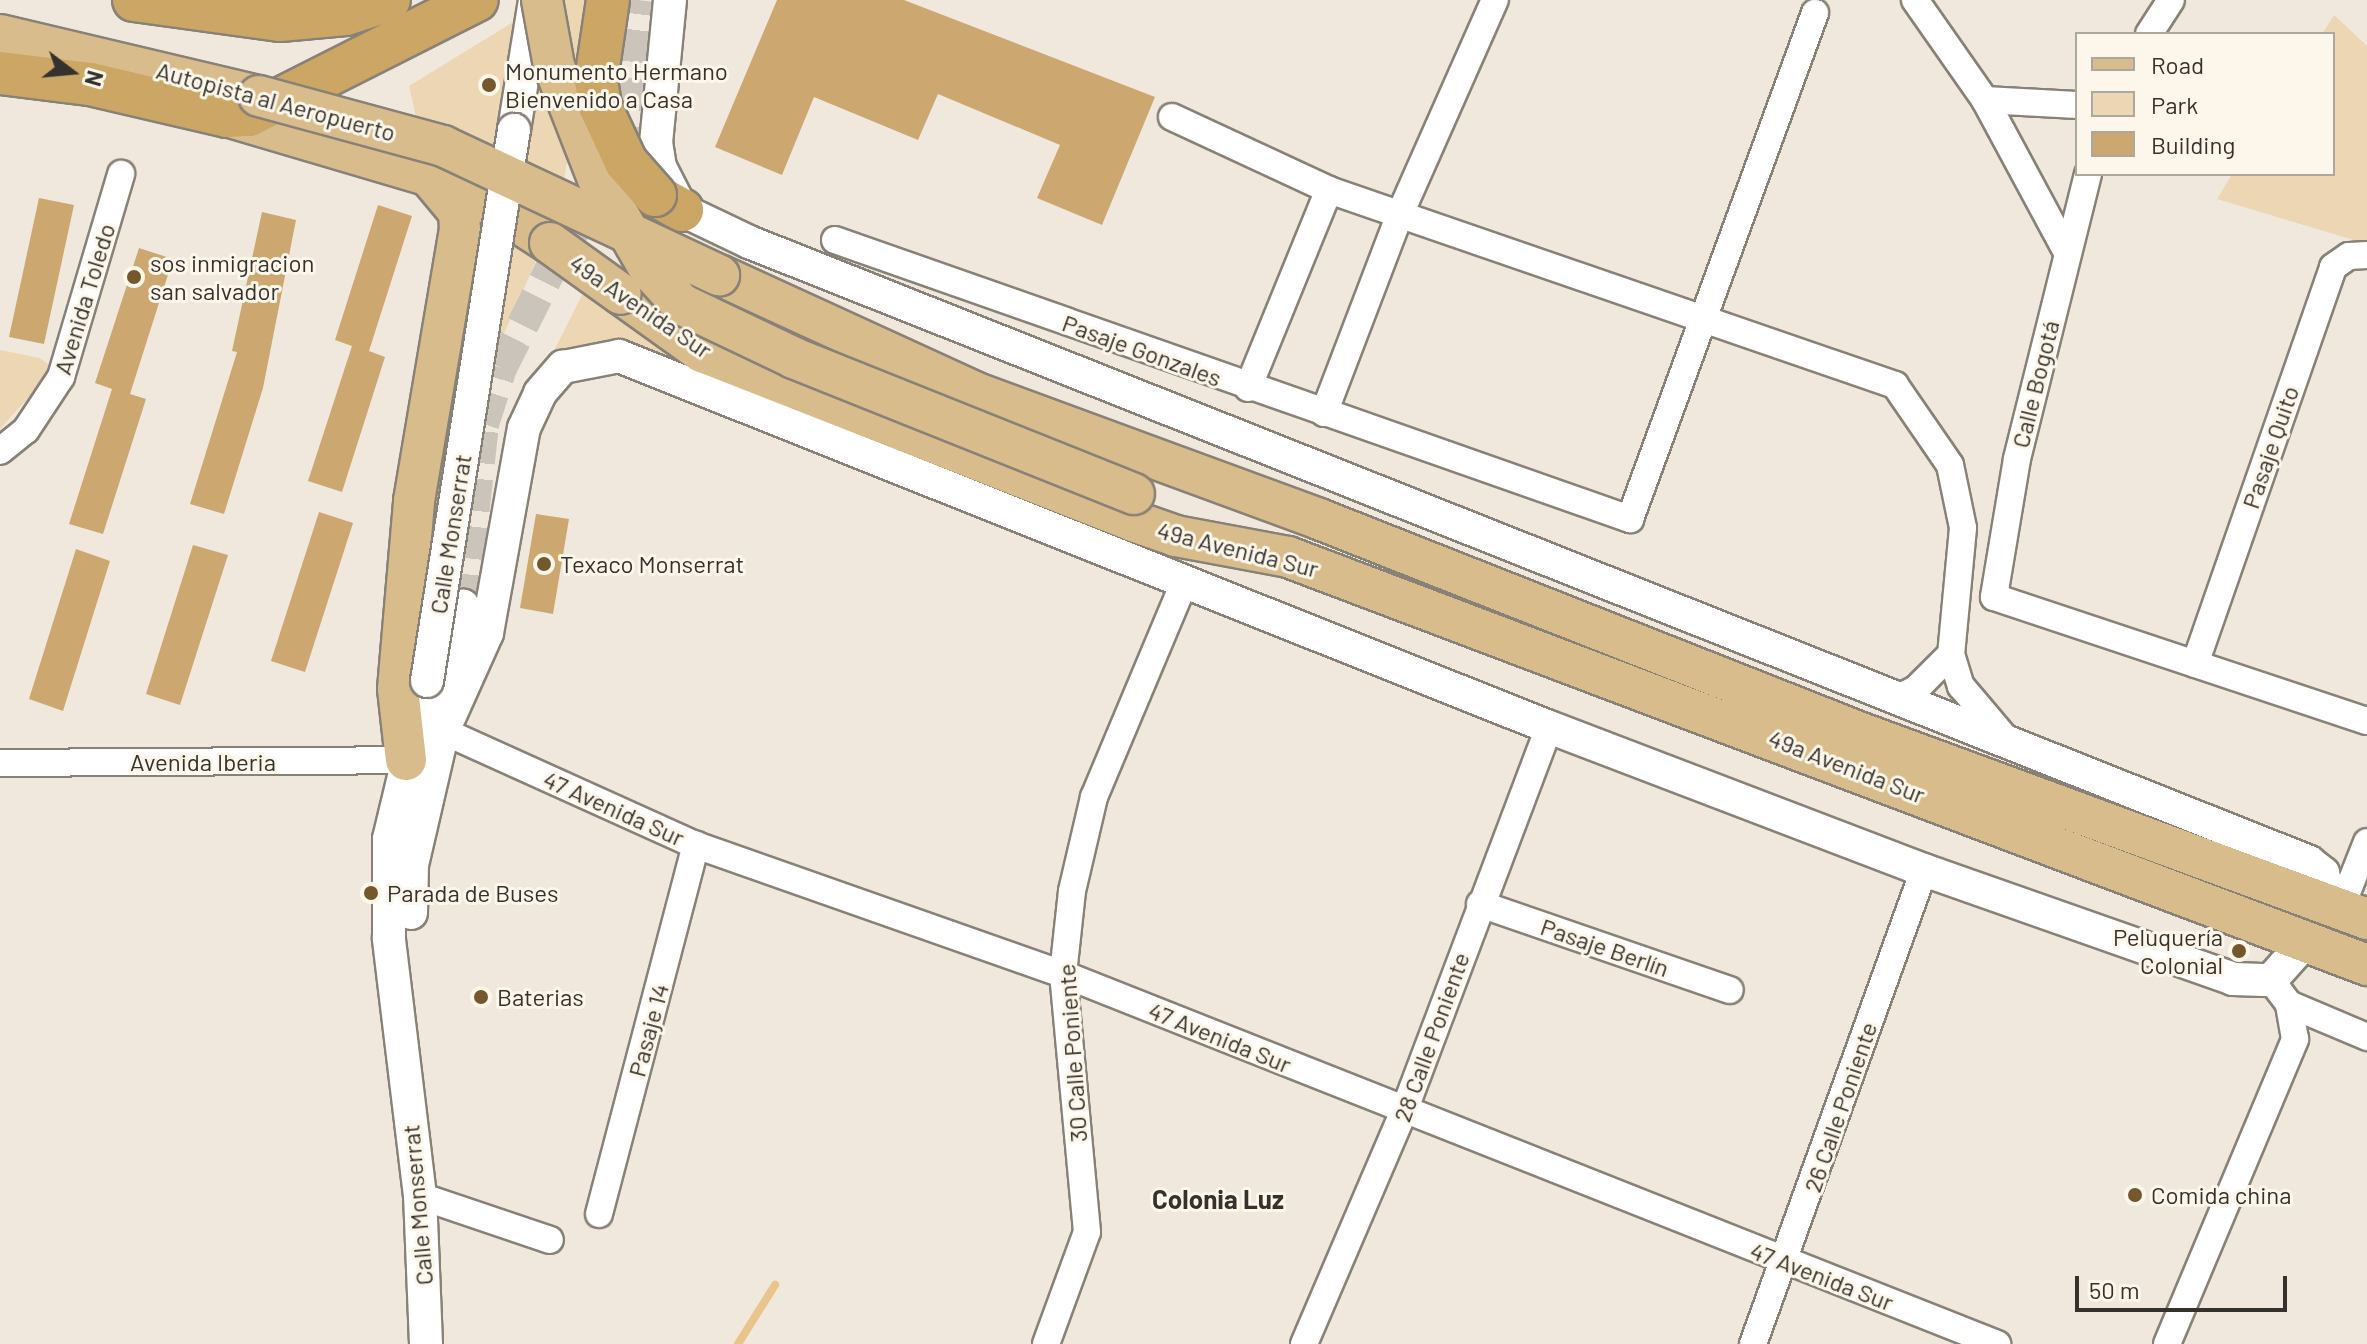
<!DOCTYPE html>
<meta charset="utf-8">
<style>
body{margin:0}
#map{position:relative;width:2367px;height:1344px;overflow:hidden;background:#f0e8dd;font-family:Barlow,sans-serif}
div>[style]{position:absolute}
[style*='--x']{left:calc(var(--x)*1px);top:calc(var(--y)*1px);width:calc(var(--w)*1px);rotate:calc(var(--a)*1deg)}
.green>*{inset:0;background:#edd6b3}
.stream>*{height:8px;margin:-4px;padding:0 4px;transform-origin:4px;border-radius:4px;background:#e9c48b}
.building>*{inset:0;background:#cca870}
.tertiary-tunnel>*{height:32px;margin-top:-16px;transform-origin:0;background:repeating-linear-gradient(90deg,#cbc4ba 0 32px,transparent 0 48px)}
.roads{filter:drop-shadow(2px 0 #888177) drop-shadow(-2px 0 #888177) drop-shadow(0 2px #888177) drop-shadow(0 -2px #888177)}
.minor>*{height:26px;margin:-13px;padding:0 13px;transform-origin:13px;border-radius:13px;background:#fff}
.tertiary>*{height:32px;margin:-16px;padding:0 16px;transform-origin:16px;border-radius:16px;background:#fff}
.primary>*{height:40px;margin:-20px;padding:0 20px;transform-origin:20px;border-radius:20px;background:#d9bc8b}
.trunk>*{height:42px;margin:-21px;padding:0 21px;transform-origin:21px;border-radius:21px;background:#cca664}
.bridges{filter:drop-shadow(2px 0 #888177) drop-shadow(-2px 0 #888177) drop-shadow(0 2px #888177) drop-shadow(0 -2px #888177)}
.tertiary-bridge>*{height:32px;margin:-16px;padding:0 16px;transform-origin:16px;border-radius:16px;background:#fff}
.primary-bridge>*{height:40px;margin:-20px;padding:0 20px;transform-origin:20px;border-radius:20px;background:#d9bc8b}
.trunk-bridge>*{height:42px;margin:-21px;padding:0 21px;transform-origin:21px;border-radius:21px;background:#cca664}
.dots>*{width:22px;height:22px;translate:-50% -50%;box-sizing:border-box;border:4px solid #fdf6ea;border-radius:50%}
span{translate:-50% -50%;white-space:nowrap;text-align:center;line-height:1.15;-webkit-text-stroke:6px #fdf6ea;paint-order:stroke}
.poi-label{font-size:24px;color:#35322e}
.left{translate:0 -50%;text-align:left}
.right{translate:-100% -50%;text-align:right}
.street-label{font-size:24px;color:#35322e}
.neighbourhood-label{font-size:26px;color:#35322e;font-weight:700}
.legend{position:absolute;left:2075px;top:32px;width:260px;height:144px;box-sizing:border-box;background:#fdf6ea;border:2px solid #ada89f;margin:0;padding:10px 14px;list-style:none;font-size:24px;color:#35322e}
.legend li{display:flex;align-items:center;gap:16px;height:40px}
.legend b{width:40px;border:2px solid #ada89f}
.north{position:absolute;left:32px;top:32px;width:80px;height:80px;-webkit-text-stroke:6px #fdf6ea;paint-order:stroke;rotate:106deg;font-size:22px;font-weight:700;line-height:32px;text-align:center;color:#35322e}
.north::after{content:'';display:block;margin:auto;width:28px;height:36px;background:#35322e;clip-path:polygon(50% 0,100% 100%,50% 72%,0 100%)}
.scale{position:absolute;left:2075px;top:1276px;width:212px;height:36px;box-sizing:border-box;border:4px solid #35322e;border-top:0;padding-left:10px;font-size:24px;line-height:28px;white-space:nowrap;color:#35322e;-webkit-text-stroke:6px #fdf6ea;paint-order:stroke}
</style>
<div id="map">
<div class="green">
<i style="clip-path:polygon(549px 0,597px 0,557px 217px,427px 165px,409px 86px)"></i>
<i style="clip-path:polygon(2334px 15px,2367px 46px,2367px 244px,2217px 199px,2232px 174px,2333px 174px,2333px 34px,2322px 34px)"></i>
<i style="clip-path:polygon(504px 241px,537px 259px,483px 381px)"></i>
<i style="clip-path:polygon(585px 289px,1065px 515px,621px 344px,604px 341px,548px 363px)"></i>
<i style="clip-path:polygon(0 350px,40px 358px,54px 369px,0 429px)"></i>
</div>
<div class="stream">
<i style="--x:738;--y:1344;--w:70;--a:-57.9"></i>
</div>
<div class="building">
<i style="clip-path:polygon(777px 0,904px 0,1155px 97px,1102px 225px,1037px 198px,1060px 145px,938px 94px,918px 140px,814px 97px,782px 175px,715px 147px)"></i>
<i style="clip-path:polygon(39px 198px,74px 205px,44px 344px,9px 337px)"></i>
<i style="clip-path:polygon(378px 205px,412px 216px,369px 351px,385px 357px,342px 492px,308px 481px,352px 346px,335px 340px)"></i>
<i style="clip-path:polygon(262px 212px,296px 220px,263px 388px,224px 514px,190px 504px,237px 352px,232px 351px)"></i>
<i style="clip-path:polygon(139px 248px,173px 259px,130px 394px,146px 399px,103px 534px,69px 524px,112px 389px,95px 383px)"></i>
<i style="clip-path:polygon(319px 512px,353px 523px,305px 672px,271px 661px)"></i>
<i style="clip-path:polygon(536px 514px,569px 519px,553px 614px,520px 608px)"></i>
<i style="clip-path:polygon(193px 545px,228px 555px,180px 705px,146px 694px)"></i>
<i style="clip-path:polygon(76px 549px,110px 561px,63px 711px,29px 699px)"></i>
</div>
<div class="tertiary-tunnel">
<i style="--x:620;--y:157;--w:158;--a:-82.7"></i>
<i style="--x:463;--y:606;--w:183;--a:-83.7"></i>
<i style="--x:483;--y:424;--w:59;--a:-72.2"></i>
<i style="--x:501;--y:368;--w:144;--a:-63.3"></i>
<i style="--x:566;--y:239;--w:54;--a:-47.2"></i>
</div>
<div class="roads">
<div class="minor">
<i style="--x:1915;--y:0;--w:122;--a:55"></i>
<i style="--x:1985;--y:100;--w:173;--a:61.7"></i>
<i style="--x:2149;--y:34;--w:40;--a:-57.1"></i>
<i style="--x:1985;--y:100;--w:92;--a:3.1"></i>
<i style="--x:1172;--y:117;--w:173;--a:24.9"></i>
<i style="--x:1329;--y:190;--w:599;--a:19.01"></i>
<i style="--x:1895;--y:385;--w:97;--a:55.5"></i>
<i style="--x:1950;--y:465;--w:64;--a:78.3"></i>
<i style="--x:1963;--y:528;--w:127;--a:95.4"></i>
<i style="--x:1951;--y:654;--w:34;--a:73"></i>
<i style="--x:1961;--y:686;--w:70;--a:49.7"></i>
<i style="--x:2088;--y:174;--w:294;--a:104"></i>
<i style="--x:2017;--y:459;--w:140;--a:99.5"></i>
<i style="--x:1994;--y:597;--w:393;--a:18.4"></i>
<i style="--x:835;--y:240;--w:843;--a:19.34"></i>
<i style="--x:1630;--y:519;--w:539;--a:-69.92"></i>
<i style="--x:1248;--y:388;--w:214;--a:-67.8"></i>
<i style="--x:1324;--y:413;--w:213;--a:-69.1"></i>
<i style="--x:1400;--y:214;--w:234;--a:-66.1"></i>
<i style="--x:0;--y:451;--w:33;--a:-39"></i>
<i style="--x:26;--y:430;--w:64;--a:-56.6"></i>
<i style="--x:61;--y:377;--w:212;--a:-73.5"></i>
<i style="--x:2195;--y:664;--w:420;--a:-70.8"></i>
<i style="--x:2333;--y:267;--w:19;--a:-35"></i>
<i style="--x:2349;--y:256;--w:18;--a:-3"></i>
<i style="--x:1883;--y:691;--w:20;--a:15"></i>
<i style="--x:1902;--y:696;--w:16;--a:-27"></i>
<i style="--x:1916;--y:689;--w:49;--a:-45"></i>
<i style="--x:443;--y:731;--w:277;--a:24.3"></i>
<i style="--x:696;--y:845;--w:389;--a:19.4"></i>
<i style="--x:1063;--y:974;--w:1005;--a:21.61"></i>
<i style="--x:0;--y:763;--w:406;--a:-0.4"></i>
<i style="--x:1480;--y:904;--w:264;--a:19"></i>
<i style="--x:2340;--y:910;--w:73;--a:-68.3"></i>
<i style="--x:2289;--y:1004;--w:85;--a:22.9"></i>
<i style="--x:420;--y:1196;--w:137;--a:18.7"></i>
<i style="--x:599;--y:1214;--w:382;--a:-75.3"></i>
<i style="--x:1046;--y:1344;--w:119;--a:-69.9"></i>
<i style="--x:1087;--y:1232;--w:259;--a:-95.3"></i>
<i style="--x:1063;--y:974;--w:83;--a:-83.8"></i>
<i style="--x:1072;--y:891;--w:97;--a:-76.8"></i>
<i style="--x:1094;--y:797;--w:232;--a:-67.2"></i>
<i style="--x:1304;--y:1344;--w:254;--a:-66.8"></i>
<i style="--x:1404;--y:1111;--w:410;--a:-69.3"></i>
<i style="--x:1753;--y:1344;--w:504;--a:-70.16"></i>
<i style="--x:2167;--y:1344;--w:331;--a:-67.2"></i>
<i style="--x:2295;--y:1039;--w:36;--a:-100"></i>
<i style="--x:2289;--y:1004;--w:30;--a:-127"></i>
</div>
<div class="tertiary">
<i style="--x:670;--y:0;--w:143;--a:95.6"></i>
<i style="--x:656;--y:142;--w:25;--a:81"></i>
<i style="--x:660;--y:167;--w:48;--a:62.9"></i>
<i style="--x:682;--y:210;--w:74;--a:25.5"></i>
<i style="--x:749;--y:242;--w:1679;--a:21.67"></i>
<i style="--x:2309;--y:862;--w:18;--a:38"></i>
<i style="--x:2323;--y:873;--w:35;--a:77"></i>
<i style="--x:514;--y:130;--w:132;--a:-80.8"></i>
<i style="--x:443;--y:731;--w:107;--a:-65.8"></i>
<i style="--x:487;--y:633;--w:208;--a:-79.8"></i>
<i style="--x:524;--y:428;--w:38;--a:-65"></i>
<i style="--x:540;--y:393;--w:35;--a:-49"></i>
<i style="--x:563;--y:367;--w:57;--a:-11.1"></i>
<i style="--x:619;--y:356;--w:1001;--a:21.75"></i>
<i style="--x:1549;--y:727;--w:401;--a:20.9"></i>
<i style="--x:1924;--y:870;--w:328;--a:19.4"></i>
<i style="--x:2233;--y:979;--w:38;--a:2"></i>
<i style="--x:2271;--y:980;--w:51;--a:-48.2"></i>
<i style="--x:411;--y:913;--w:48;--a:-88.8"></i>
<i style="--x:412;--y:865;--w:138;--a:-77"></i>
<i style="--x:443;--y:731;--w:127;--a:-80.9"></i>
<i style="--x:426;--y:1344;--w:148;--a:-92.3"></i>
<i style="--x:420;--y:1196;--w:260;--a:-96.9"></i>
<i style="--x:389;--y:938;--w:99;--a:-90"></i>
<i style="--x:389;--y:839;--w:163;--a:-76.5"></i>
</div>
<div class="primary">
<i style="--x:0;--y:35;--w:266;--a:13.3"></i>
<i style="--x:227;--y:116;--w:211;--a:16.5"></i>
<i style="--x:429;--y:176;--w:65;--a:24.6"></i>
<i style="--x:488;--y:203;--w:74;--a:32.8"></i>
<i style="--x:719;--y:275;--w:281;--a:24.6"></i>
<i style="--x:974;--y:392;--w:368;--a:20.2"></i>
<i style="--x:1319;--y:519;--w:583;--a:21.55"></i>
<i style="--x:1861;--y:733;--w:539;--a:20.18"></i>
<i style="--x:621;--y:294;--w:100;--a:35.6"></i>
<i style="--x:702;--y:352;--w:463;--a:21.4"></i>
<i style="--x:1133;--y:521;--w:46;--a:19.2"></i>
<i style="--x:1176;--y:536;--w:114;--a:10.6"></i>
<i style="--x:1288;--y:557;--w:1154;--a:20.71"></i>
<i style="--x:406;--y:760;--w:71;--a:-96.4"></i>
<i style="--x:398;--y:689;--w:189;--a:-85.1"></i>
<i style="--x:414;--y:501;--w:275;--a:-80.4"></i>
<i style="--x:460;--y:230;--w:18;--a:-93"></i>
<i style="--x:459;--y:212;--w:47;--a:-129.8"></i>
</div>
<div class="trunk">
<i style="--x:134;--y:0;--w:147;--a:7.8"></i>
<i style="--x:280;--y:20;--w:66;--a:-5.2"></i>
<i style="--x:346;--y:14;--w:45;--a:-18"></i>
<i style="--x:0;--y:73;--w:91;--a:7"></i>
<i style="--x:90;--y:84;--w:141;--a:13.1"></i>
<i style="--x:227;--y:116;--w:22;--a:-3"></i>
<i style="--x:249;--y:115;--w:255;--a:-26.8"></i>
<i style="--x:655;--y:195;--w:31;--a:29"></i>
</div>
</div>
<div class="bridges">
<div class="tertiary-bridge">
<i style="--x:427;--y:681;--w:558;--a:-81.03"></i>
</div>
<div class="primary-bridge">
<i style="--x:542;--y:0;--w:67;--a:79.7"></i>
<i style="--x:554;--y:66;--w:121;--a:68.7"></i>
<i style="--x:598;--y:179;--w:105;--a:60.3"></i>
<i style="--x:650;--y:270;--w:46;--a:47.6"></i>
<i style="--x:681;--y:304;--w:125;--a:25.5"></i>
<i style="--x:794;--y:358;--w:366;--a:21.8"></i>
<i style="--x:259;--y:96;--w:191;--a:15.2"></i>
<i style="--x:443;--y:146;--w:305;--a:25.1"></i>
<i style="--x:550;--y:243;--w:87;--a:35.7"></i>
</div>
<div class="trunk-bridge">
<i style="--x:608;--y:0;--w:81;--a:98.5"></i>
<i style="--x:596;--y:80;--w:26;--a:81"></i>
<i style="--x:600;--y:106;--w:62;--a:65.1"></i>
<i style="--x:626;--y:162;--w:44;--a:48.7"></i>
</div>
</div>
<div class="dots">
<i style="left:489px;top:85px;background:#74582b"></i>
<i style="left:134px;top:277px;background:#74582b"></i>
<i style="left:544px;top:564px;background:#74582b"></i>
<i style="left:371px;top:893px;background:#74582b"></i>
<i style="left:2239px;top:951px;background:#74582b"></i>
<i style="left:481px;top:997px;background:#74582b"></i>
<i style="left:2135px;top:1195px;background:#74582b"></i>
</div>
<div class="poi-label">
<span class="left" style="left:505px;top:85px">Monumento Hermano<br>Bienvenido a Casa</span>
<span class="left" style="left:150px;top:277px">sos inmigracion<br>san salvador</span>
<span class="left" style="left:560px;top:564px">Texaco Monserrat</span>
<span class="left" style="left:387px;top:893px">Parada de Buses</span>
<span class="right" style="left:2223px;top:951px">Peluquería<br>Colonial</span>
<span class="left" style="left:497px;top:997px">Baterias</span>
<span class="left" style="left:2151px;top:1195px">Comida china</span>
</div>
<div class="street-label">
<span style="left:276px;top:101px;rotate:15deg">Autopista al Aeropuerto</span>
<span style="left:84px;top:299px;rotate:-73deg">Avenida Toledo</span>
<span style="left:641px;top:306px;rotate:34deg">49a Avenida Sur</span>
<span style="left:1142px;top:350px;rotate:20deg">Pasaje Gonzales</span>
<span style="left:2035px;top:384px;rotate:-76deg">Calle Bogotá</span>
<span style="left:2270px;top:447px;rotate:-71deg">Pasaje Quito</span>
<span style="left:450px;top:534px;rotate:-81deg">Calle Monserrat</span>
<span style="left:1238px;top:549px;rotate:14deg">49a Avenida Sur</span>
<span style="left:203px;top:762px">Avenida Iberia</span>
<span style="left:1847px;top:766px;rotate:21deg">49a Avenida Sur</span>
<span style="left:614px;top:808px;rotate:24deg">47 Avenida Sur</span>
<span style="left:1605px;top:947px;rotate:19deg">Pasaje Berlín</span>
<span style="left:648px;top:1030px;rotate:-75deg">Pasaje 14</span>
<span style="left:1220px;top:1037px;rotate:22deg">47 Avenida Sur</span>
<span style="left:1431px;top:1037px;rotate:-70deg">28 Calle Poniente</span>
<span style="left:1072px;top:1053px;rotate:-94deg">30 Calle Poniente</span>
<span style="left:1840px;top:1107px;rotate:-71deg">26 Calle Poniente</span>
<span style="left:417px;top:1205px;rotate:-95deg">Calle Monserrat</span>
<span style="left:1822px;top:1276px;rotate:21deg">47 Avenida Sur</span>
</div>
<div class="neighbourhood-label">
<span style="left:1218px;top:1199px">Colonia Luz</span>
</div>
<ul class="legend">
<li><b style="height:10px;background:#d9bc8b"></b>Road</li>
<li><b style="height:22px;background:#edd6b3"></b>Park</li>
<li><b style="height:22px;background:#cca870"></b>Building</li>
</ul>
<div class="north">N</div>
<div class="scale">50 m</div>
</div>
